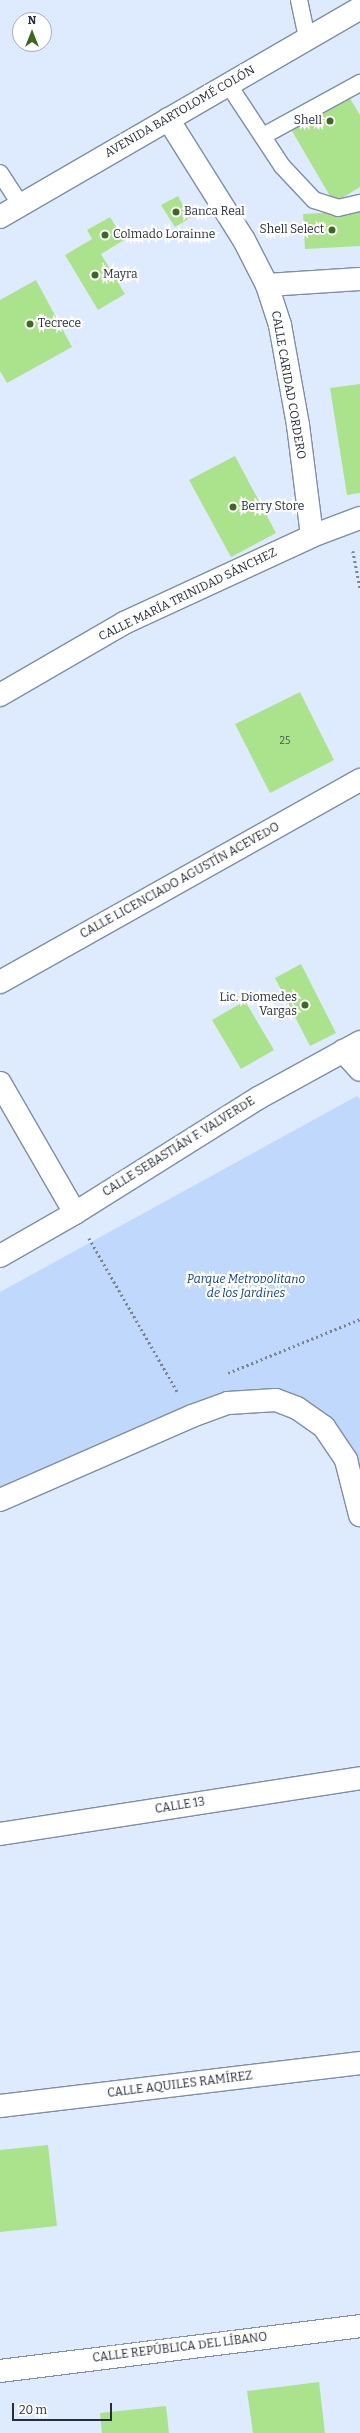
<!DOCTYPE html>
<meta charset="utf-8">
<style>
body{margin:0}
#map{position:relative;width:360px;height:2433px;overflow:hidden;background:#deebff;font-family:Bitter,serif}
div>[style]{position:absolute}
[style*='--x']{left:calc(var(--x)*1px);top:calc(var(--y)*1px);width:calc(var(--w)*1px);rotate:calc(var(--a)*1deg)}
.green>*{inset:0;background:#c0d8fc}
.building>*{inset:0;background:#abe28c}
.path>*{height:2.5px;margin-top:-1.25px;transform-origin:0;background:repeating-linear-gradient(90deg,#7a8391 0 2px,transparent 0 5px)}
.roads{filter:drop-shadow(1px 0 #7e8ea4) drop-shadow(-1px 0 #7e8ea4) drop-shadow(0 1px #7e8ea4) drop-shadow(0 -1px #7e8ea4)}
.lane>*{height:16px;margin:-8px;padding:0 8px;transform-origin:8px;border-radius:8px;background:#fff}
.street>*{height:22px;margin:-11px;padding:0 11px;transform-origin:11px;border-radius:11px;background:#fff}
.secondary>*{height:22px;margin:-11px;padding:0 11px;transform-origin:11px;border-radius:11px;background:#fff}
.dots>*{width:11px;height:11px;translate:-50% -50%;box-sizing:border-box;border:2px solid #fff;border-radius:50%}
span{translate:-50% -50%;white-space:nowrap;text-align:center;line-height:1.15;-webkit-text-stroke:4px #fff;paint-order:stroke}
.number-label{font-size:10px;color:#495b4c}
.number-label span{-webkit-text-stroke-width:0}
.street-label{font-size:12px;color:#282e37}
.poi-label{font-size:12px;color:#282e37}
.right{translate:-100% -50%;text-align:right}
.left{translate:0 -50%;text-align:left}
.park-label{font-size:12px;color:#0f4185;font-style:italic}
.north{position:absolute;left:12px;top:12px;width:40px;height:40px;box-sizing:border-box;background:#fff;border:1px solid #a9abaf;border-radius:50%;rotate:0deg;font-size:11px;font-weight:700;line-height:16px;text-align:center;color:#282e37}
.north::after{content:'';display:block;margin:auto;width:14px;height:18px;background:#3e6723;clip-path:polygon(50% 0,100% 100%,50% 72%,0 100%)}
.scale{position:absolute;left:12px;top:2403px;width:100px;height:18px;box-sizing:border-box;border:2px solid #282e37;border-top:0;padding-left:5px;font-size:12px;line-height:14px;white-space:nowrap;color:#282e37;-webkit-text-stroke:3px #fff;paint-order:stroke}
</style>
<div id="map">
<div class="green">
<i style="clip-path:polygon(357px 1096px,360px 1099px,360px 1491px,323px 1424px,218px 1397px,0 1501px,0 1292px)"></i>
</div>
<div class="building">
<i style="clip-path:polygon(342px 85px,360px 115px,360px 187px,334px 203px,285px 119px)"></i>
<i style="clip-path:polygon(178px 196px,190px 218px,175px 227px,161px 205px)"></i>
<i style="clip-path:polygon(360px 211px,360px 246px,305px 249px,303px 214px)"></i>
<i style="clip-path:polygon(110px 217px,124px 240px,101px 254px,125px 294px,98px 310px,65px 255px,92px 239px,87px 230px)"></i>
<i style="clip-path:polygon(36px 280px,72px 347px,7px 383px,0 371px,0 300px)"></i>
<i style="clip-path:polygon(360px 384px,360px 493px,347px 495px,330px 388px)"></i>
<i style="clip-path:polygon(235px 456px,276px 533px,231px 557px,189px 480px)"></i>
<i style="clip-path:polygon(300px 692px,334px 760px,270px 793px,235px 724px)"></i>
<i style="clip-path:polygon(301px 964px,336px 1033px,310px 1046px,275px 978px)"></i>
<i style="clip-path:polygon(245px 1001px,274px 1050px,241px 1069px,212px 1020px)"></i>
<i style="clip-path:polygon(48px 2145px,57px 2226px,0 2232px,0 2150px)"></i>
<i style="clip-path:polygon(319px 2382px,325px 2433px,253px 2433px,247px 2391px)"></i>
<i style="clip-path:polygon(166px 2406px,169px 2433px,102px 2433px,100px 2413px)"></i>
</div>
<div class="path">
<i style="--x:353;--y:551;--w:38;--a:79"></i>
<i style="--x:89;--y:1238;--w:177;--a:60.1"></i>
<i style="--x:228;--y:1373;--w:143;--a:-22.2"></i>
</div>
<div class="roads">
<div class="lane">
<i style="--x:299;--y:0;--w:39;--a:78"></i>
<i style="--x:228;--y:84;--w:98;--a:56.6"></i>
<i style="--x:282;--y:166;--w:47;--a:46.7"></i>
<i style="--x:314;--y:200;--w:25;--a:18"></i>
<i style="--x:338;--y:208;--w:23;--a:-13"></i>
<i style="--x:263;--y:136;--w:111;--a:-28.7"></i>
<i style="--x:0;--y:173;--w:38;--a:57"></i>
</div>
<div class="street">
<i style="--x:168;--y:119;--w:143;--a:57.9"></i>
<i style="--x:244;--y:240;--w:51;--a:62.9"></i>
<i style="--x:267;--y:285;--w:42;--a:72"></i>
<i style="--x:280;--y:325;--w:102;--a:79.8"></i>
<i style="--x:298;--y:425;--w:112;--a:82.8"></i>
<i style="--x:267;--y:285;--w:93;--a:-3.7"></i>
<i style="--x:0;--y:695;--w:143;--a:-30.1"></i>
<i style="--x:124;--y:623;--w:207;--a:-24.8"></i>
<i style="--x:312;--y:536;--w:51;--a:-20.6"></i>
<i style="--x:0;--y:982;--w:413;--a:-29.3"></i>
<i style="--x:343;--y:1051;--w:25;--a:48"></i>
<i style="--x:0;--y:1083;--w:150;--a:60"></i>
<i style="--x:0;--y:1256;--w:86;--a:-29.8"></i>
<i style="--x:75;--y:1213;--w:218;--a:-32.1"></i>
<i style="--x:260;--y:1097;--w:114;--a:-28.8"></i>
<i style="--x:0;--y:1500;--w:210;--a:-23.6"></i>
<i style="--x:192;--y:1416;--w:38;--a:-20"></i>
<i style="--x:228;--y:1403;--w:48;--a:-3.6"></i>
<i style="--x:276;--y:1400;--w:22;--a:21"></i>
<i style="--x:297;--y:1408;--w:33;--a:35"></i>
<i style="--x:324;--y:1427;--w:40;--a:56"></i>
<i style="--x:346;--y:1460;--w:57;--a:75.7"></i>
<i style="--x:0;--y:1834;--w:364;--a:-8.8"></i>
<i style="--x:0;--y:2106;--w:363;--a:-6.8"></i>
<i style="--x:0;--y:2371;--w:363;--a:-7.1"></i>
</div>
<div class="secondary">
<i style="--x:0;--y:217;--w:416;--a:-30.1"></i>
</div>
</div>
<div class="dots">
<i style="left:330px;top:121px;background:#3e6723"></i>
<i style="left:176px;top:212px;background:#3e6723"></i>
<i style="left:332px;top:230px;background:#3e6723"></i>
<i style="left:105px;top:235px;background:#3e6723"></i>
<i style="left:95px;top:275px;background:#3e6723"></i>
<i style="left:30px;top:324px;background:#3e6723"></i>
<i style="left:233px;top:507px;background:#3e6723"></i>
<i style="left:305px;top:1005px;background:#3e6723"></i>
</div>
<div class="number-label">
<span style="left:285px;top:742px">25</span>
</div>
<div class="street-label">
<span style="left:180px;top:112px;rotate:-30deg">AVENIDA BARTOLOMÉ COLÓN</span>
<span style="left:288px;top:385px;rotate:80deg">CALLE CARIDAD CORDERO</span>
<span style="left:188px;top:595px;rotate:-26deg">CALLE MARÍA TRINIDAD SÁNCHEZ</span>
<span style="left:180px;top:881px;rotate:-29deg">CALLE LICENCIADO AGUSTÍN ACEVEDO</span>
<span style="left:179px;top:1147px;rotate:-32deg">CALLE SEBASTIÁN F. VALVERDE</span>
<span style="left:180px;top:1806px;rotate:-9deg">CALLE 13</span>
<span style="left:180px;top:2085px;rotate:-7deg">CALLE AQUILES RAMÍREZ</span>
<span style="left:180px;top:2348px;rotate:-7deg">CALLE REPÚBLICA DEL LÍBANO</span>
</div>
<div class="poi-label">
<span class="right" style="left:322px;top:121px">Shell</span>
<span class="left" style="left:184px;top:212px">Banca Real</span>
<span class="right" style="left:324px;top:230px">Shell Select</span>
<span class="left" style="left:113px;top:235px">Colmado Lorainne</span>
<span class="left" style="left:103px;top:275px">Mayra</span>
<span class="left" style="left:38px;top:324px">Tecrece</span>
<span class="left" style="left:241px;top:507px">Berry Store</span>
<span class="right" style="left:297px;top:1005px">Lic. Diomedes<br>Vargas</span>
</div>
<div class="park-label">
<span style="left:246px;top:1287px">Parque Metropolitano<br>de los Jardines</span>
</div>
<div class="north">N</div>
<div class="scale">20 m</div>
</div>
